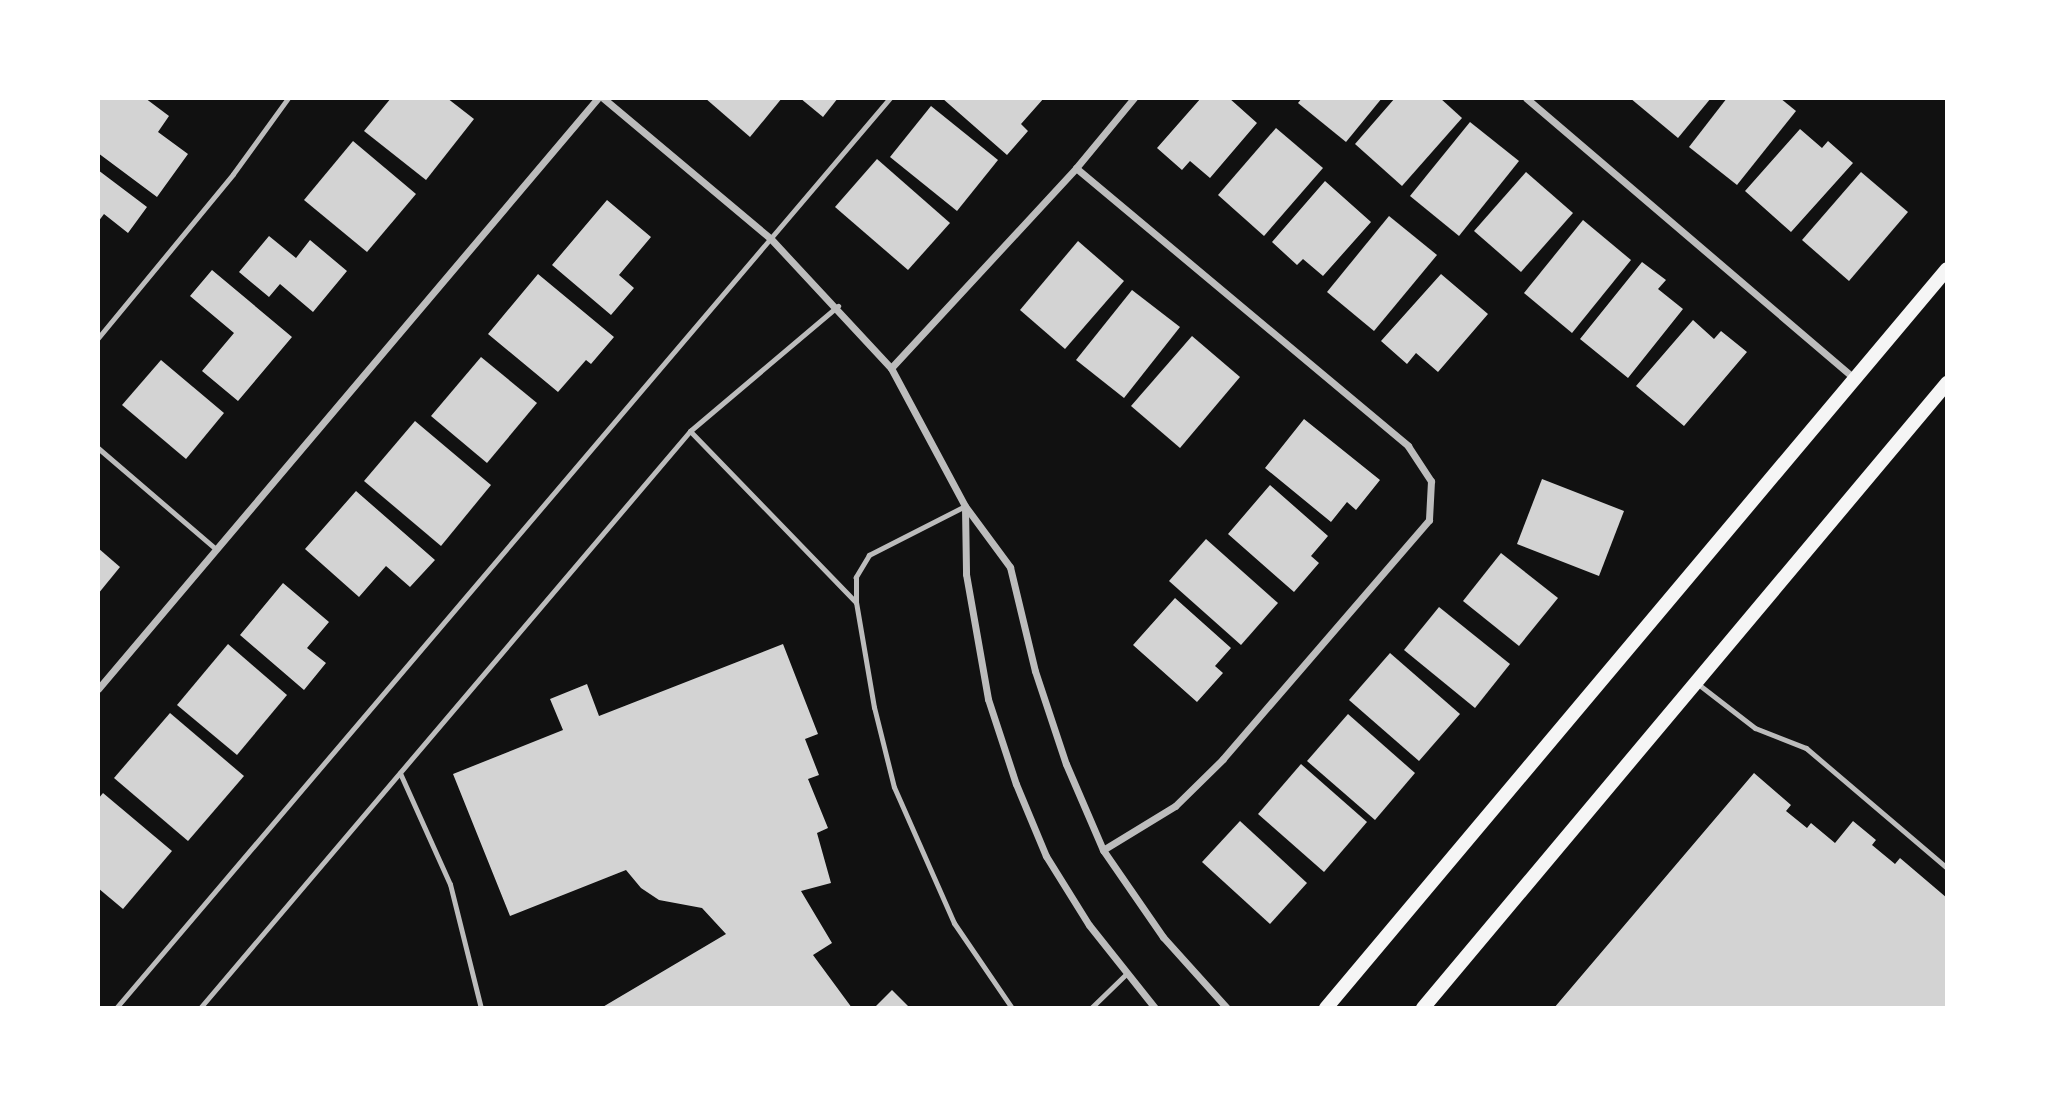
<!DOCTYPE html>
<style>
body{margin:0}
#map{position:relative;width:2045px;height:1106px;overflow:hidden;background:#111;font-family:"Work Sans",sans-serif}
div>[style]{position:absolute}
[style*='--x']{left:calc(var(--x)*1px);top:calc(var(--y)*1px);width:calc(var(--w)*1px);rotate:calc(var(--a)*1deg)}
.building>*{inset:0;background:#d3d3d3}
.service>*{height:5px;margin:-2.5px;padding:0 2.5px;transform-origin:2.5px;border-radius:2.5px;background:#bcbcbc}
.minor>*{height:7px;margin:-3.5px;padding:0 3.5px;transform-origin:3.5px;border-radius:3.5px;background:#bcbcbc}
.secondary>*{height:14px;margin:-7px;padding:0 7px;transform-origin:7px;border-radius:7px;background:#f5f5f5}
span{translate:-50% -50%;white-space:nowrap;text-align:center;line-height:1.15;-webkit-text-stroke:7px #fff;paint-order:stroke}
.frame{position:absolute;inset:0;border:100px solid #fff;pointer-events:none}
</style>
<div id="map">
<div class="building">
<i style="clip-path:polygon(99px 98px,145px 98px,169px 116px,158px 132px,188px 154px,157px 197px,98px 153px)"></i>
<i style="clip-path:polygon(391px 98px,447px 98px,474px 119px,426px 180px,364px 131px)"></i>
<i style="clip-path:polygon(705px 98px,782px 98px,750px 137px)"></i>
<i style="clip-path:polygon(800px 98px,838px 98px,823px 117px)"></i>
<i style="clip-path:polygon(942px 98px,1044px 98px,1021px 124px,1028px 131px,1007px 155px)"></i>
<i style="clip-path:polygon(1201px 98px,1229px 98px,1257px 123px,1210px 178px,1190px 161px,1182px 170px,1157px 148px)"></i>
<i style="clip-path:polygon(1302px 98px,1382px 98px,1346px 142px,1298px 103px)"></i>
<i style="clip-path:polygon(1395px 98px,1440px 98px,1462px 118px,1402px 186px,1355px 144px)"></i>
<i style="clip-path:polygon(1630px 98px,1711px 98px,1678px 138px)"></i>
<i style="clip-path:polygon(1727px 98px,1780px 98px,1796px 111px,1737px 185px,1689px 147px)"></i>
<i style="clip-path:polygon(931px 106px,998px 160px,957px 211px,890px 157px)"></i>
<i style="clip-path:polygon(1470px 122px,1519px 161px,1459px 236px,1410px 196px)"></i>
<i style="clip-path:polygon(1276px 128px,1323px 168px,1264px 236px,1218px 195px)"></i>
<i style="clip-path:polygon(1800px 129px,1822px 148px,1828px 141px,1853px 163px,1791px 232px,1745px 191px)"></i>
<i style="clip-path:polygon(353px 141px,416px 194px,367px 252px,304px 200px)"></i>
<i style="clip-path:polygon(877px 159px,950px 223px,908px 270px,835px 207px)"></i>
<i style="clip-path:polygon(98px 170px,147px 207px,128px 233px,104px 214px,98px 222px)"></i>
<i style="clip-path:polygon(1526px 172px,1573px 213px,1521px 272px,1474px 231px)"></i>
<i style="clip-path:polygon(1861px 172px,1908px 212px,1849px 281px,1802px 240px)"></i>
<i style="clip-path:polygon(1325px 181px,1371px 222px,1323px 276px,1303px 259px,1297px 265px,1272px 242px)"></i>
<i style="clip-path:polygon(607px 200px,651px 237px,619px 275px,634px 288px,611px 315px,552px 265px)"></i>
<i style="clip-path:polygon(1389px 216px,1437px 255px,1374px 331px,1327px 292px)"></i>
<i style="clip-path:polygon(1583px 220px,1631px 260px,1572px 333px,1524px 293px)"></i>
<i style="clip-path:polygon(269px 236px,296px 258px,310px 240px,347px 271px,313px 312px,280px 284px,269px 297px,239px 272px)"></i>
<i style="clip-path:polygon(1078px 241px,1124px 281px,1065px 349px,1020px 310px)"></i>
<i style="clip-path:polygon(1642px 262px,1666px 280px,1658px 289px,1683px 309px,1628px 378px,1580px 339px)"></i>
<i style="clip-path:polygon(212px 270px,292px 337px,238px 401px,202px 371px,234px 333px,190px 296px)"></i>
<i style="clip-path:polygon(538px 274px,614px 337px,591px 364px,586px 360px,558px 392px,488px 334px)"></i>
<i style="clip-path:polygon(1441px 274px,1488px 314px,1438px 372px,1416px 353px,1407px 364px,1381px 341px)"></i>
<i style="clip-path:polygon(1132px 290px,1180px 327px,1124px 398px,1076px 360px)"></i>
<i style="clip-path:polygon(1693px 320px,1714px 339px,1721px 331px,1747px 352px,1684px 426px,1636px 386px)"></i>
<i style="clip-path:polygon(1192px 336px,1240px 377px,1180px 448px,1131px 406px)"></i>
<i style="clip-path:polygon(481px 357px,537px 403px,487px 463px,431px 416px)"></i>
<i style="clip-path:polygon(161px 360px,224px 413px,186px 459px,122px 405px)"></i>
<i style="clip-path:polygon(1304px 419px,1380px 480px,1356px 510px,1347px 502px,1331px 522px,1265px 468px)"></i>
<i style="clip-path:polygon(415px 421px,491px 485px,441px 546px,364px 481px)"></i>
<i style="clip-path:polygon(1542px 479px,1624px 511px,1599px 576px,1517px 544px)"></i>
<i style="clip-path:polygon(1270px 485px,1328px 536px,1311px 556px,1319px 563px,1294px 592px,1228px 534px)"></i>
<i style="clip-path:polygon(356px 491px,435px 560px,410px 587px,386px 566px,359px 597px,305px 549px)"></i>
<i style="clip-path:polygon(1206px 539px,1278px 603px,1241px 645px,1169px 581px)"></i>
<i style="clip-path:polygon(98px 548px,120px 567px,98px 594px)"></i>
<i style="clip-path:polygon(1501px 553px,1558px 598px,1519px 646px,1463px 601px)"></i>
<i style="clip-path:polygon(283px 583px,329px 622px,307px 648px,326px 663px,304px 690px,240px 635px)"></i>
<i style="clip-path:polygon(1175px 598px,1231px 648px,1215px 666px,1223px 673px,1197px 702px,1133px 645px)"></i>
<i style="clip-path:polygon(1439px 607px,1510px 664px,1475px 708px,1404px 650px)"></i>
<i style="clip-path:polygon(228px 644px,287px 695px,237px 755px,177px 705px)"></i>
<i style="clip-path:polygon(783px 644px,818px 734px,805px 739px,819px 775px,808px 779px,828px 828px,817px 833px,831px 883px,801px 891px,832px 943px,813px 955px,852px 1008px,601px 1008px,726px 934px,702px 908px,659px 900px,641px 888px,626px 870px,510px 916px,453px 774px,563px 730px,550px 699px,587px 684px,599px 716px)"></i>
<i style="clip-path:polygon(1390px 653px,1460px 714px,1419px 761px,1349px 700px)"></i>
<i style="clip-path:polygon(170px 713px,244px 776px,188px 841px,114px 778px)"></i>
<i style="clip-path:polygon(1348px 714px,1415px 773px,1375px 820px,1307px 761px)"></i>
<i style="clip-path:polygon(1301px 764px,1367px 822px,1324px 872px,1258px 814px)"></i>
<i style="clip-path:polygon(1754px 773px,1791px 805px,1786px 811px,1807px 828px,1811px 823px,1835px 843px,1853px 821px,1876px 840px,1872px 845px,1895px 864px,1900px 858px,1947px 898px,1947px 1008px,1554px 1008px)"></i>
<i style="clip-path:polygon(103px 793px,172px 851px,123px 909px,98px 888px,98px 799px)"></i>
<i style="clip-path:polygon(1240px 821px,1307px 883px,1270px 924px,1202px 862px)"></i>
<i style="clip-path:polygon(892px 990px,910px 1008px,874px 1008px)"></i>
</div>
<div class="service">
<i style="--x:98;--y:338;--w:212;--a:-50.5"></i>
<i style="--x:233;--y:174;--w:94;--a:-54.1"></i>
<i style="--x:690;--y:431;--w:238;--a:45.9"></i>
<i style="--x:98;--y:448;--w:155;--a:40.6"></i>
<i style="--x:965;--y:506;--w:108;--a:153"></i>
<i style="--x:869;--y:555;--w:26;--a:121"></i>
<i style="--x:856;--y:577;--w:25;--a:90"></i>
<i style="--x:856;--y:602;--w:107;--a:80.3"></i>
<i style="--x:874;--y:707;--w:82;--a:76"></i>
<i style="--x:894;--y:787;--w:149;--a:66.2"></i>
<i style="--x:954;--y:923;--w:103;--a:55.7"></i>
<i style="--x:1698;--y:684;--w:72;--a:37.7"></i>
<i style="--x:1755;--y:728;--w:55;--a:21.4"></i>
<i style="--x:1806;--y:748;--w:185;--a:40.4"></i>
<i style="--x:400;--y:773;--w:122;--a:65.8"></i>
<i style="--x:450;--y:884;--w:128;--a:76"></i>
<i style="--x:116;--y:1008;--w:1195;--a:-49.62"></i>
<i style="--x:200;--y:1008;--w:757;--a:-49.66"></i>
<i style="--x:690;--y:431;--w:194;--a:-40.2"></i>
<i style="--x:1091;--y:1008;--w:47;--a:-44.1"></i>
</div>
<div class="minor">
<i style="--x:603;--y:98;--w:219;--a:40"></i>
<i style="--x:771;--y:239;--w:176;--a:47.1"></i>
<i style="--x:891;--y:368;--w:157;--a:61.8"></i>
<i style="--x:965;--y:506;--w:76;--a:53.6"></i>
<i style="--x:1010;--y:567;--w:107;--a:76.5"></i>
<i style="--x:1035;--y:671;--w:98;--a:71.6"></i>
<i style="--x:1066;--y:764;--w:94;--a:66.7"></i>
<i style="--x:1103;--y:850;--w:106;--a:55.4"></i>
<i style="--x:1163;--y:937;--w:96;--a:48"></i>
<i style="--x:1526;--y:98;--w:431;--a:40.5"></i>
<i style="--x:1076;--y:168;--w:433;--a:39.9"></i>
<i style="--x:1408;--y:446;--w:42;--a:56.7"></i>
<i style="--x:1431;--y:481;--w:39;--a:93"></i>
<i style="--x:1429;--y:520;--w:316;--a:130.8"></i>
<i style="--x:1223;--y:759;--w:67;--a:135.6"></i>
<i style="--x:1175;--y:806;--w:84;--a:148.6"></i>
<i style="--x:891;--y:368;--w:272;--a:-47.2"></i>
<i style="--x:1076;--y:168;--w:91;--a:-50.4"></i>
<i style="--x:965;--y:507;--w:67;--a:89.1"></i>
<i style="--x:966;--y:574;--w:127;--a:80"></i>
<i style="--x:988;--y:699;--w:89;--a:71.8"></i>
<i style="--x:1016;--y:784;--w:78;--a:67.4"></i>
<i style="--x:1046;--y:856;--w:81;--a:58.1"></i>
<i style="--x:1089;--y:925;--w:106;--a:51.5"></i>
<i style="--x:98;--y:689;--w:774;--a:-49.77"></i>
</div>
<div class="secondary">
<i style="--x:1326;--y:1008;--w:965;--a:-49.96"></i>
<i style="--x:1423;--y:1008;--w:816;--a:-50.02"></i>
</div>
<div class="frame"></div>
</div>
